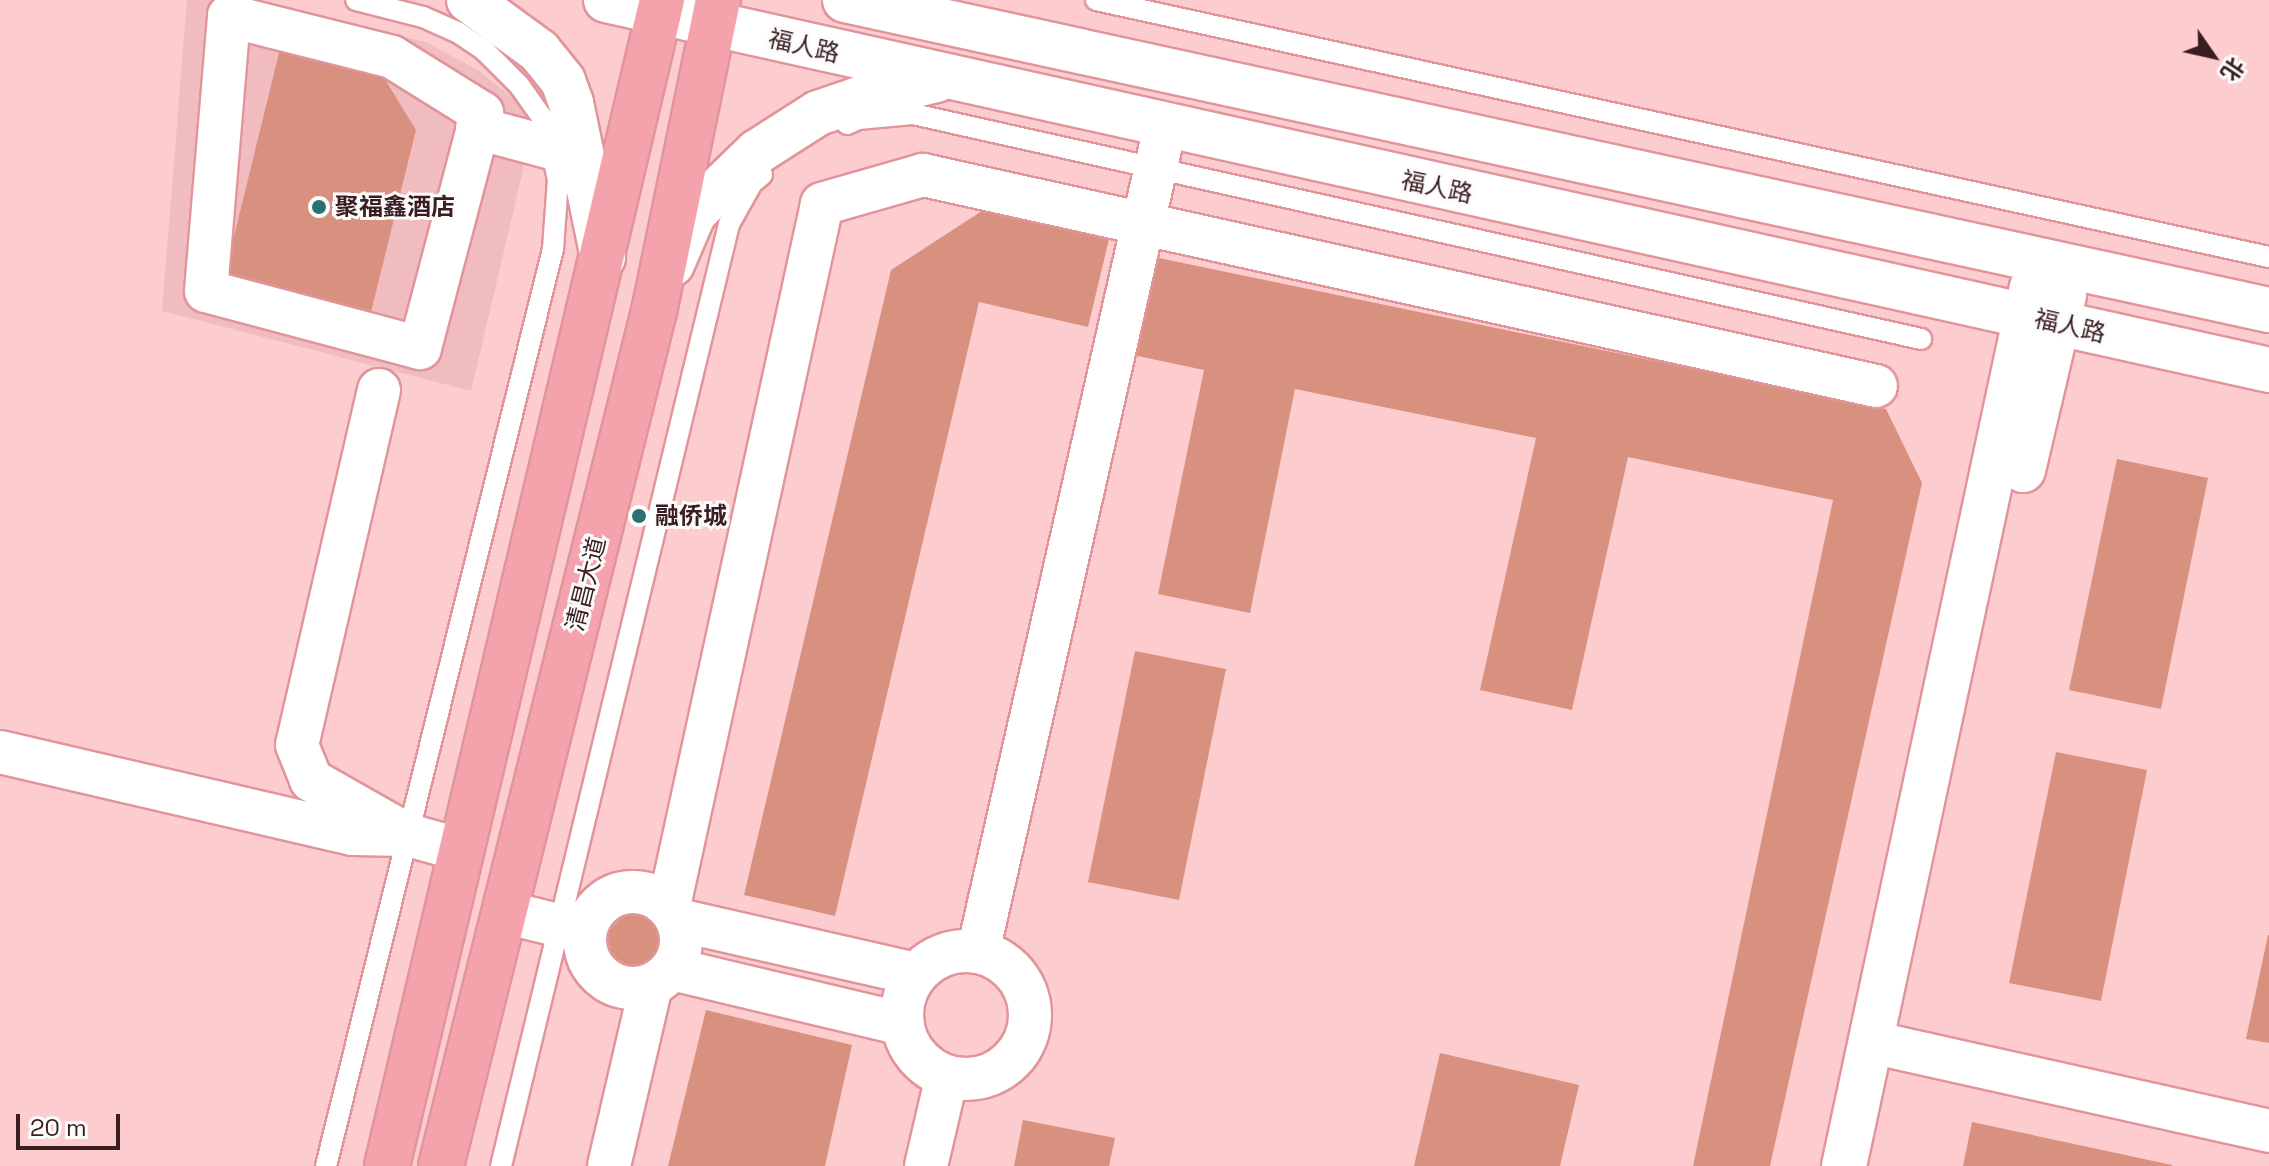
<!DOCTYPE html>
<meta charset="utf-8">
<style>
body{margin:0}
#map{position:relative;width:2269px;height:1166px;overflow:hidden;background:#fdcccf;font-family:"Space Grotesk","Noto Sans SC",sans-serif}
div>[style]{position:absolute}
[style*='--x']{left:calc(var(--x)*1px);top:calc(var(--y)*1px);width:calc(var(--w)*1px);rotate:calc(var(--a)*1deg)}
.built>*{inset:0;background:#f0bcbf}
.building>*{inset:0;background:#d9917f}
.roads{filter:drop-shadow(2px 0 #e1959b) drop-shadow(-2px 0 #e1959b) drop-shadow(0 2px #e1959b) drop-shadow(0 -2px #e1959b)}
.lane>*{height:20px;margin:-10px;padding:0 10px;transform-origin:10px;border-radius:10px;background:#fff}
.street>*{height:42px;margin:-21px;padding:0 21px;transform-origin:21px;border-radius:21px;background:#fff}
.street>.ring{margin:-21px;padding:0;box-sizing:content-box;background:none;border:42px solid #fff;border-radius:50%}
.secondary>*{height:44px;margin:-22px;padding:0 22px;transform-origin:22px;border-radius:22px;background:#fff}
.primary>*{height:44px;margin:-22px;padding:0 22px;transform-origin:22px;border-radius:22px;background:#f4a3ad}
.dots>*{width:22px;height:22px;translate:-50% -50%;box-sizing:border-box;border:4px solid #fbfbfb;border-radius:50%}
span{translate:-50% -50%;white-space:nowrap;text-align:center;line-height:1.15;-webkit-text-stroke:6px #fbfbfb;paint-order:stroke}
.street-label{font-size:24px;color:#3a1d1f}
.poi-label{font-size:24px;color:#3a1d1f;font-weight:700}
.left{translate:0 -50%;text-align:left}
.north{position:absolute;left:2173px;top:16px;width:80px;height:80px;-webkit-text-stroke:6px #fbfbfb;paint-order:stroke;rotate:124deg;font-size:22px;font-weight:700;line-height:32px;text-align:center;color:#3a1d1f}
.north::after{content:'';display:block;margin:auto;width:28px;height:36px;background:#3a1d1f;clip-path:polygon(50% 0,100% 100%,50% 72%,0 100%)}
.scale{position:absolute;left:16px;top:1114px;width:104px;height:36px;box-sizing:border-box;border:4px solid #3a1d1f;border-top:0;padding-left:10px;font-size:24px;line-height:28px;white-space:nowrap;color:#3a1d1f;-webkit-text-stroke:6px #fbfbfb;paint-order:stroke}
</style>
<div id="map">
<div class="built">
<i style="clip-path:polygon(187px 0,242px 0,426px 42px,479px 71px,526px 108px,523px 170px,471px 391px,162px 311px)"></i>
</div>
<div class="building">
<i style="clip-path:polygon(281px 45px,378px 68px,416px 130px,369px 320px,222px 285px)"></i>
<i style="clip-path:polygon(988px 207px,1110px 235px,1088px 327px,979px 302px,835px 916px,744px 895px,891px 270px)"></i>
<i style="clip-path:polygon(1154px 257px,1886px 409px,1922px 483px,1770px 1166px,1693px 1166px,1833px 500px,1628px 457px,1572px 710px,1480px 690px,1536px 438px,1295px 389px,1250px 613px,1158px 594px,1204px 370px,1133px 355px)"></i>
<i style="clip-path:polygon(2117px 459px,2208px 478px,2161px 709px,2069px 690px)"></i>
<i style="clip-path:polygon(1135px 651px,1226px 669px,1179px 900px,1088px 882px)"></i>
<i style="clip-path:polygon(2056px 752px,2147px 770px,2101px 1001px,2009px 983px)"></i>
<i style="clip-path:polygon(642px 906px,654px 917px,662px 937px,661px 947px,649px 963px,634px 973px,626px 973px,614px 962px,606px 934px,627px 911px)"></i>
<i style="clip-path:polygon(2268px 935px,2269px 935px,2269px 1043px,2246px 1039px)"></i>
<i style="clip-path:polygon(706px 1010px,852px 1045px,825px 1166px,668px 1166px)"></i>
<i style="clip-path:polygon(1440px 1053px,1579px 1085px,1560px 1166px,1414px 1166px)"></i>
<i style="clip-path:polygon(1023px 1120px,1115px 1138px,1109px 1166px,1014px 1166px)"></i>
<i style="clip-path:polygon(1972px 1122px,2172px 1165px,2172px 1166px,1963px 1166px)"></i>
</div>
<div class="roads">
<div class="lane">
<i style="--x:1096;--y:0;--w:1201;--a:12.36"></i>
<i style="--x:847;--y:124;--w:12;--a:-24"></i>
<i style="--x:858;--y:119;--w:55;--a:-5.2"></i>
<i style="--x:913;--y:114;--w:1033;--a:12.58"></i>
<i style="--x:326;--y:1166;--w:945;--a:-76.1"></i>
<i style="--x:553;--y:249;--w:69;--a:-85.9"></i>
<i style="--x:558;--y:180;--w:58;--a:-101.9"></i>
<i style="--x:546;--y:123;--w:47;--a:-125.4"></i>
<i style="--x:519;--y:85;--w:49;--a:-135"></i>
<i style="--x:484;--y:50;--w:30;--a:-146"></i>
<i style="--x:459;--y:33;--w:39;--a:-156"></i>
<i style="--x:423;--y:17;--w:69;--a:-165.8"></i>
<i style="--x:501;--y:1166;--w:969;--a:-76.39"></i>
<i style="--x:729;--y:224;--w:47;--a:-60.7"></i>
<i style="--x:752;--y:183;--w:13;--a:-39"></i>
</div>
<div class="street">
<i style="--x:229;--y:16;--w:168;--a:14.1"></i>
<i style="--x:392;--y:57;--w:106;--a:31.9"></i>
<i style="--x:482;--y:113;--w:243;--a:104.8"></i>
<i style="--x:420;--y:348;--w:221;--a:-165.1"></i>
<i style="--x:206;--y:291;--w:276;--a:-85.2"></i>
<i style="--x:477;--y:128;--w:77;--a:15.1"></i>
<i style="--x:379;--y:390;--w:364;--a:103"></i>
<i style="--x:297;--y:745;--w:38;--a:68"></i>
<i style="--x:311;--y:780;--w:112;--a:29.6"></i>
<i style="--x:0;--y:752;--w:362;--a:13.1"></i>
<i style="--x:353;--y:834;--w:55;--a:1"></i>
<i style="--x:408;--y:835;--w:56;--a:15.5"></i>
<i class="ring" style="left:585px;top:892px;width:54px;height:54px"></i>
<i style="--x:669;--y:906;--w:718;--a:-77.7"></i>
<i style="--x:822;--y:204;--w:105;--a:-16"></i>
<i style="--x:923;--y:175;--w:976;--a:12.48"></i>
<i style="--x:505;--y:912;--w:82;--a:14"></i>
<i style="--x:678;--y:920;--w:244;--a:12.8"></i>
<i class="ring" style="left:902px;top:951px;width:86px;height:86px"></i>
<i style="--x:978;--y:952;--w:846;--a:-77.23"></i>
<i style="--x:672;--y:969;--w:237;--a:13.4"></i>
<i style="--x:1870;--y:1045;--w:19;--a:3"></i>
<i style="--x:1889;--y:1046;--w:389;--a:12.6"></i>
<i style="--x:609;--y:1166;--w:186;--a:-76.9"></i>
<i style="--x:926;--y:1166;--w:92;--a:-76.9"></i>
</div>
<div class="secondary">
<i style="--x:469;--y:0;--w:87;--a:36.1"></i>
<i style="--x:539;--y:51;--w:38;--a:51"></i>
<i style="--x:563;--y:81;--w:23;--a:70"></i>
<i style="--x:571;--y:103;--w:158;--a:78.3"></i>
<i style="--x:606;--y:0;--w:1704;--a:12.54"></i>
<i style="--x:845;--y:0;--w:1457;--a:12.28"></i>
<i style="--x:672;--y:264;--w:56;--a:-66.7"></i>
<i style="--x:694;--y:213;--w:88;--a:-44.1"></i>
<i style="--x:757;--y:152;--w:72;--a:-32.6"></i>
<i style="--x:818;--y:113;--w:53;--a:-18.8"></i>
<i style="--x:868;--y:96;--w:70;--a:-13.2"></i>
<i style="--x:2023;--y:470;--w:180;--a:-76.8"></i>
<i style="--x:1844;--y:1166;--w:899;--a:-77.93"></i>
</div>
<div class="primary">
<i style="--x:387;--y:1166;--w:1198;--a:-76.73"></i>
<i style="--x:441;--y:1166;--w:885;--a:-76.01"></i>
<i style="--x:655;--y:307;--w:313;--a:-78.4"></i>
</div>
</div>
<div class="dots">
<i style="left:319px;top:207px;background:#287272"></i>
<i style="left:639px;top:516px;background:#287272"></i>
</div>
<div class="street-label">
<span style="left:804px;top:46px;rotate:13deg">福人路</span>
<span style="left:1437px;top:187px;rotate:12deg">福人路</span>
<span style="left:2070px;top:326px;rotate:13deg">福人路</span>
<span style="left:586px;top:584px;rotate:-76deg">清昌大道</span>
</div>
<div class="poi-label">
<span class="left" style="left:335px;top:207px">聚福鑫酒店</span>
<span class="left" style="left:655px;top:516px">融侨城</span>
</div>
<div class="north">北</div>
<div class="scale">20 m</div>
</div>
